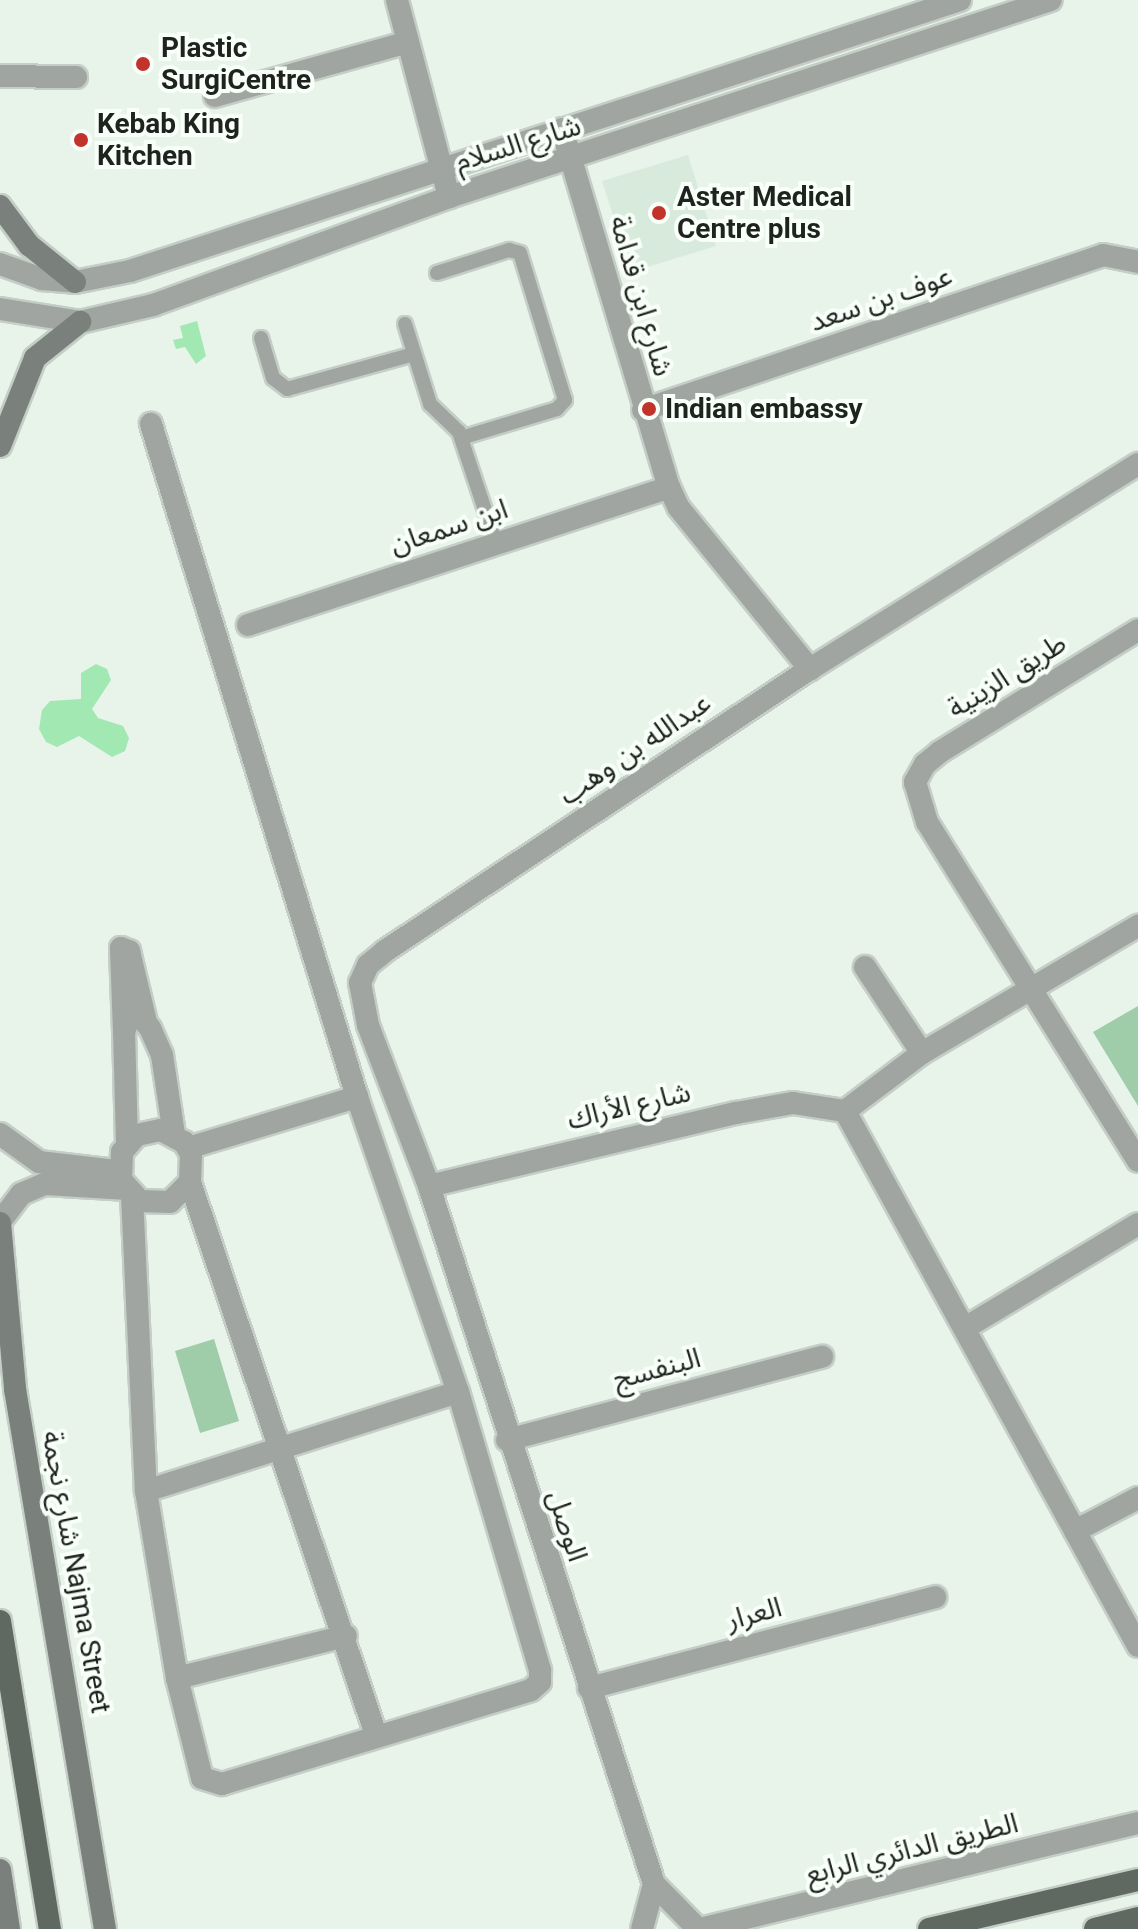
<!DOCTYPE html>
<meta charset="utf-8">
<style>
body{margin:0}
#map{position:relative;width:1138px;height:1929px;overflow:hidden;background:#e8f3ea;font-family:Roboto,"Noto Sans Arabic",sans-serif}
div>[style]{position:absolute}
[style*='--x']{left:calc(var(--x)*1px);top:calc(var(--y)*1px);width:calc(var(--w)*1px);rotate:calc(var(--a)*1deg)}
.built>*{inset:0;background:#d8eadc}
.green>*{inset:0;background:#9fcca9}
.water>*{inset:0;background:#a1e8b3}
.roads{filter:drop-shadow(2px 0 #c4cec6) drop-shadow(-2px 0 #c4cec6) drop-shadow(0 2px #c4cec6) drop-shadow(0 -2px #c4cec6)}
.service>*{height:14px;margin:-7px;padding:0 7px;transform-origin:7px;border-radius:7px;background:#a0a5a1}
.minor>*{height:22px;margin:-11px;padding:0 11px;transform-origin:11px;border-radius:11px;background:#a0a5a1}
.secondary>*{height:22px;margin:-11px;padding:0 11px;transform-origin:11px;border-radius:11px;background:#7a817c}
.primary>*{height:22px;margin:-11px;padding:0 11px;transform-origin:11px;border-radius:11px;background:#5f6861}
.dots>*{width:22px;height:22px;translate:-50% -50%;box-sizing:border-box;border:4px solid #f8fff9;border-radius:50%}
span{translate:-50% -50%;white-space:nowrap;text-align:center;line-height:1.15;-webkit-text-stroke:8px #f8fff9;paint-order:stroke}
.poi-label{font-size:28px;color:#1f2320;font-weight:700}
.left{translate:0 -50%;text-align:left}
.street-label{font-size:28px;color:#1f2320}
</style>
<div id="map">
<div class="built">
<i style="clip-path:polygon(688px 155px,716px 246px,631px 272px,602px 181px)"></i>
</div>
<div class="green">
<i style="clip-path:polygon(1138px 1006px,1138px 1106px,1093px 1032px)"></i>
<i style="clip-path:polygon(214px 1339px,239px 1421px,200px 1433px,175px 1351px)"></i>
</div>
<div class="water">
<i style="clip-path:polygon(197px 321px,206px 356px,196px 364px,185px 347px,176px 349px,173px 340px,183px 338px,180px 326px)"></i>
<i style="clip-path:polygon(96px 664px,107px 669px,111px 680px,92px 709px,98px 718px,123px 726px,129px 738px,125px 751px,112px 757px,79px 736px,57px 747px,46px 742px,39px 729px,42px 710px,50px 701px,81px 699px,81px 673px)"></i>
</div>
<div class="roads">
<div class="service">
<i style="--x:437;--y:273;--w:76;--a:-17.7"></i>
<i style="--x:509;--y:250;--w:11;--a:15"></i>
<i style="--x:520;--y:253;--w:154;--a:73"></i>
<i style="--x:565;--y:400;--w:12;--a:132"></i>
<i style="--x:557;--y:409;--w:100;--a:163.2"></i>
<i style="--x:405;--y:324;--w:84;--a:72.6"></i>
<i style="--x:430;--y:404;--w:40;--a:44"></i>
<i style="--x:459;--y:432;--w:117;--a:71.6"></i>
<i style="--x:261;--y:338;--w:42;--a:73.3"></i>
<i style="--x:273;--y:378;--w:18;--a:38"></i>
<i style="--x:287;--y:389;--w:132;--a:-15.4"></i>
</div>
<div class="minor">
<i style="--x:397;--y:0;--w:204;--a:75.2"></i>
<i style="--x:0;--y:76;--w:76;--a:0.8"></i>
<i style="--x:215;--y:96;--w:200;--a:-15.6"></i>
<i style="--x:562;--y:129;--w:374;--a:73.4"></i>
<i style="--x:669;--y:487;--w:23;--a:65"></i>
<i style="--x:679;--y:508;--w:208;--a:50.9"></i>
<i style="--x:0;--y:264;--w:45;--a:19.7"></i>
<i style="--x:42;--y:279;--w:33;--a:5"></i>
<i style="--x:75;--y:282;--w:56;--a:-11.3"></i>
<i style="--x:130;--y:271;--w:873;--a:-18.08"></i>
<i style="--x:0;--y:309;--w:81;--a:9.2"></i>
<i style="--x:80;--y:322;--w:75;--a:-13.1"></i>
<i style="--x:153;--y:305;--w:315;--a:-20"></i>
<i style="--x:449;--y:197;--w:633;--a:-18.12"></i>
<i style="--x:643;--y:410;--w:485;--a:-18.6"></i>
<i style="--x:1103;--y:255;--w:36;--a:11"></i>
<i style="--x:248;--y:625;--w:443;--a:-18.1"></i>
<i style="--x:1138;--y:630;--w:233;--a:148.4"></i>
<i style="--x:940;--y:752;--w:19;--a:141"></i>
<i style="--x:925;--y:764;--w:21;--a:119"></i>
<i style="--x:915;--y:782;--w:42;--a:73.3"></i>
<i style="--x:927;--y:822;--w:399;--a:58.1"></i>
<i style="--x:865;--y:967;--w:103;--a:56.5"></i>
<i style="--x:124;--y:1031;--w:83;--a:-92.1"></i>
<i style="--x:121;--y:948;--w:9;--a:21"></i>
<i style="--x:129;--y:951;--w:73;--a:76.5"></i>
<i style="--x:845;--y:1111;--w:610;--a:61.29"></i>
<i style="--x:845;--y:1111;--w:96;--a:-37"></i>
<i style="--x:922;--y:1053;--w:251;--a:-30.5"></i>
<i style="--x:0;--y:1134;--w:48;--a:35.7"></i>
<i style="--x:39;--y:1162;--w:80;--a:6.5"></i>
<i style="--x:127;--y:1144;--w:111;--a:-91.5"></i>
<i style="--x:124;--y:1033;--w:19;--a:-74"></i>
<i style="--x:129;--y:1015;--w:8;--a:-23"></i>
<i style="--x:136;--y:1012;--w:21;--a:49"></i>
<i style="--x:150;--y:1028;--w:30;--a:66"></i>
<i style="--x:162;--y:1055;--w:80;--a:81.4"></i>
<i style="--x:188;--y:1148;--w:177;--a:-16.8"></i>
<i style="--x:190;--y:1182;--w:28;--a:135"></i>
<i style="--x:170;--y:1202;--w:30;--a:-178"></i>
<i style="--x:140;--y:1201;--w:28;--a:-132"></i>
<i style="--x:121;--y:1180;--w:28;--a:-88"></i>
<i style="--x:122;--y:1152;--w:23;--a:-49"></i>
<i style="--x:137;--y:1135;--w:25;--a:-12"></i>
<i style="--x:161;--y:1130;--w:26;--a:28"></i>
<i style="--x:184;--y:1142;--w:14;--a:60"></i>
<i style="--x:191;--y:1154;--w:28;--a:92"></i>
<i style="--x:190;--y:1182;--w:583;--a:71.41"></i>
<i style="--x:429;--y:1186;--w:316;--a:-13.4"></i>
<i style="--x:736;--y:1113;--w:58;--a:-10"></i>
<i style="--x:793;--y:1103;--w:53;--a:8.7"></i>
<i style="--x:132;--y:1196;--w:295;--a:87.3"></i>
<i style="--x:146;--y:1491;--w:190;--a:80.6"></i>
<i style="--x:177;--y:1678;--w:103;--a:76"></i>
<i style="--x:202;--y:1778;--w:21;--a:17"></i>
<i style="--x:222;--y:1784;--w:323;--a:-16.9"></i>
<i style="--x:531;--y:1690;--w:12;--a:-42"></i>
<i style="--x:540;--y:1682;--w:12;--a:-90"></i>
<i style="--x:540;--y:1670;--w:290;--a:-106.4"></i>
<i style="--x:458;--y:1392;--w:312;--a:-108.9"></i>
<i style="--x:357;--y:1097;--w:704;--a:-107.02"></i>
<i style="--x:0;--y:1222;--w:35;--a:-53"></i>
<i style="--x:21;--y:1194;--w:25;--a:-23"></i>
<i style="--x:44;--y:1184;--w:81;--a:3.5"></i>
<i style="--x:965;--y:1328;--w:202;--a:-31"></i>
<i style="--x:507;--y:1440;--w:326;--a:-14.8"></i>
<i style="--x:146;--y:1491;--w:327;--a:-17.6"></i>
<i style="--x:1075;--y:1531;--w:71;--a:-27.6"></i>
<i style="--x:177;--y:1678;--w:174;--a:-14"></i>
<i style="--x:589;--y:1688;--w:358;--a:-14.7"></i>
<i style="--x:642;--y:1929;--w:47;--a:-75.1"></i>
<i style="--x:698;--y:1929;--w:63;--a:-134.4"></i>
<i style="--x:654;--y:1884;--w:733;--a:-107.87"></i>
<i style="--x:429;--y:1186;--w:172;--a:-110.8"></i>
<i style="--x:368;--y:1025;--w:43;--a:-100.8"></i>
<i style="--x:360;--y:983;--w:20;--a:-66"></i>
<i style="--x:368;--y:965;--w:22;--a:-39"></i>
<i style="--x:385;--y:951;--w:510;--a:-33.57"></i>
<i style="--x:810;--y:669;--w:387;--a:-32"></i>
<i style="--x:700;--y:1929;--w:451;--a:-13.6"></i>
</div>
<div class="secondary">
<i style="--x:0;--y:206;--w:49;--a:53.4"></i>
<i style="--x:29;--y:245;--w:59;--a:38.8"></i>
<i style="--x:0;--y:446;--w:95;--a:-68.3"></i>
<i style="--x:35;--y:358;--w:58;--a:-38.7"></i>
<i style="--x:0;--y:1223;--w:167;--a:84.8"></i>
<i style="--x:15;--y:1389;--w:547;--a:80.54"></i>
<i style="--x:0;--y:1870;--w:60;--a:81.3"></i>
</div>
<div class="primary">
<i style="--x:0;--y:1621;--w:312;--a:80.8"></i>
<i style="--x:929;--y:1929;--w:215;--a:-13.2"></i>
<i style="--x:1095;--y:1929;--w:44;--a:-14.3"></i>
</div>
</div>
<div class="dots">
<i style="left:143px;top:64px;background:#c2342b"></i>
<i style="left:81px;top:140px;background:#c2342b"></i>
<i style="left:659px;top:213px;background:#c2342b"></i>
<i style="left:649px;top:409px;background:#c2342b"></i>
</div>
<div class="poi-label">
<span class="left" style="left:161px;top:64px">Plastic<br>SurgiCentre</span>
<span class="left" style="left:97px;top:140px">Kebab King<br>Kitchen</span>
<span class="left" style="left:677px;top:213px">Aster Medical<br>Centre plus</span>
<span class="left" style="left:665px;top:409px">Indian embassy</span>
</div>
<div class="street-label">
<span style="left:518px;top:144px;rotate:-17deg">شارع السلام</span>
<span style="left:641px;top:296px;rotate:74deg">شارع ابن قدامة</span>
<span style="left:881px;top:299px;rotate:-19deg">عوف بن سعد</span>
<span style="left:449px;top:527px;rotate:-18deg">ابن سمعان</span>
<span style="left:1007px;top:676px;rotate:-32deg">طريق الزينية</span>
<span style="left:635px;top:749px;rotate:-34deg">عبدالله بن وهب</span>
<span style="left:629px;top:1106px;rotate:-13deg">شارع الأراك</span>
<span style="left:657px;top:1369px;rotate:-15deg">البنفسج</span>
<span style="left:567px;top:1526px;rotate:72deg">الوصل</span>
<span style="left:76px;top:1572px;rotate:80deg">شارع نجمة Najma Street</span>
<span style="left:754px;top:1614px;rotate:-15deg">العرار</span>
<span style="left:912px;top:1849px;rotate:-14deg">الطريق الدائري الرابع</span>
</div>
</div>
